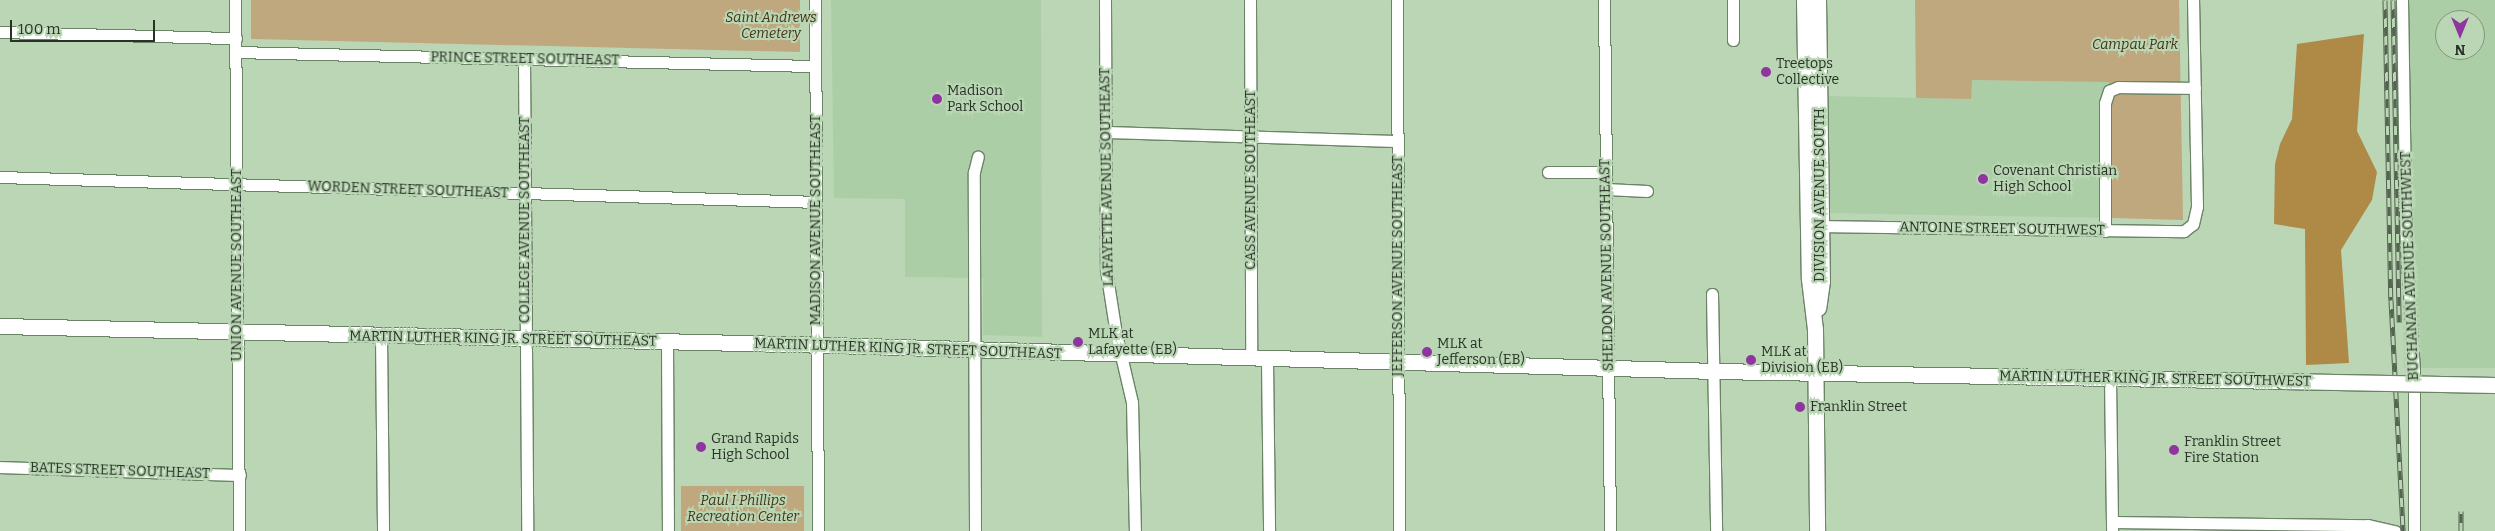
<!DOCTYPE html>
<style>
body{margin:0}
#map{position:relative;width:2495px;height:531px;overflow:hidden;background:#bad6b5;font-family:Bitter,serif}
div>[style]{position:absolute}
.built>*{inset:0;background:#accea7}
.green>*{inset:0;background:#bfa77e;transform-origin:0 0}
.forest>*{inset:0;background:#ae8a46}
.roads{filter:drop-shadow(1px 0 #6a8466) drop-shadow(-1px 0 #6a8466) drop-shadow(0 1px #6a8466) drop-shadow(0 -1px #6a8466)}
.minor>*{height:11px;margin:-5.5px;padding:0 5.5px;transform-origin:5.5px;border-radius:5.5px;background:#fff}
.major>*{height:15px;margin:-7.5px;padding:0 7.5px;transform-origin:7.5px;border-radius:7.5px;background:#fff}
.rail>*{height:5px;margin-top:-2.5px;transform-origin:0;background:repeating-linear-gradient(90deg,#bad6b5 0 9px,#546451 0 18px);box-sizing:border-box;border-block:1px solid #546451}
.bridges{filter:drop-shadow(1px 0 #6a8466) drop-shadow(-1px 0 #6a8466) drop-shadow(0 1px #6a8466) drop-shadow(0 -1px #6a8466)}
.major-bridge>*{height:15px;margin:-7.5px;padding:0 7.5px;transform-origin:7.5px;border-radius:7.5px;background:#fff}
.dots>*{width:14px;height:14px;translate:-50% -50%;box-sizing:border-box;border:2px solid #bad6b5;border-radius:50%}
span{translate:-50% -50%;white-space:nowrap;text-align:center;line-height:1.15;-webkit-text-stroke:4px #bad6b5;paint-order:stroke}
.park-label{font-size:14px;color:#443416;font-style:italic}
.street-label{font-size:14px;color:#283326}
.poi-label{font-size:14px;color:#283326}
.left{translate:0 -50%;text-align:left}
.north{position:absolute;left:2435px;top:10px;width:50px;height:50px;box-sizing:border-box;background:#bad6b5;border:1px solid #80957c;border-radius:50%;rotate:180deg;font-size:14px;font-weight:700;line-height:20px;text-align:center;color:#283326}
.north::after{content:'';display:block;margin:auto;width:18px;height:22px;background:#8f359f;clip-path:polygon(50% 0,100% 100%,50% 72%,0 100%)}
.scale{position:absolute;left:10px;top:20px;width:145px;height:22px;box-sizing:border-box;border:2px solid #283326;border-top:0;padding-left:6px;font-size:15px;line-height:18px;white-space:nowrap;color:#283326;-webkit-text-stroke:4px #bad6b5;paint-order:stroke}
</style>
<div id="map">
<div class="built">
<div style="clip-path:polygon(831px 0,1041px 0,1042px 337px,983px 335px,983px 278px,905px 277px,905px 199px,834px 198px)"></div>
<div style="clip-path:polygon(evenodd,2397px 0,2495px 0,2495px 368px,2404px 368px,2397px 0,2445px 20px,2475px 20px,2475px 50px,2445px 50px,2445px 20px)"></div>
<div style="clip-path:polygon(1971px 80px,2109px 82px,2112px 218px,1826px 213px,1824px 96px,1971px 99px)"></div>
</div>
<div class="green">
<div style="clip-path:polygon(251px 0,800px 0,800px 52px,251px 39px)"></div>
<div style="clip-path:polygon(1915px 0,2179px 0,2183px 220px,2112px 218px,2109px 82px,1972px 80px,1971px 99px,1916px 98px)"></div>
<div style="left:681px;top:486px;width:123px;height:45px"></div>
</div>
<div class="forest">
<div style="clip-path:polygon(2364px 34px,2357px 131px,2377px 172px,2372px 200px,2341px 250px,2349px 363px,2306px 365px,2305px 229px,2274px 224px,2275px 164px,2280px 144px,2292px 119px,2297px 44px)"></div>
</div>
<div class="roads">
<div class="minor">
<div style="left:235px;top:0;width:531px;rotate:89.57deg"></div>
<div style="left:815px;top:0;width:531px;rotate:89.68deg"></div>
<div style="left:1105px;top:0;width:270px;rotate:89.8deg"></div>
<div style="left:1106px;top:270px;width:65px;rotate:81.1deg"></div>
<div style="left:1116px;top:334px;width:70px;rotate:76.8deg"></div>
<div style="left:1132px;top:402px;width:129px;rotate:88.7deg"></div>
<div style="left:1250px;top:0;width:359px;rotate:89.8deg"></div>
<div style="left:1397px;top:0;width:531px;rotate:89.78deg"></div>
<div style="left:1604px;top:0;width:531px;rotate:89.35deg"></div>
<div style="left:1733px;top:0;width:40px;rotate:90deg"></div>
<div style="left:2402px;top:0;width:244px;rotate:89.1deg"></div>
<div style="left:2406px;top:244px;width:127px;rotate:86.4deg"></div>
<div style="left:2414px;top:371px;width:160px;rotate:90deg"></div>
<div style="left:0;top:32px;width:236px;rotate:1.5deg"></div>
<div style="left:235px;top:52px;width:579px;rotate:1.39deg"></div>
<div style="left:524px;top:59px;width:472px;rotate:89.6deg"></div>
<div style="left:1105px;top:132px;width:292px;rotate:1.8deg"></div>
<div style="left:1548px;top:172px;width:58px"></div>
<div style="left:0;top:177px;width:816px;rotate:1.75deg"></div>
<div style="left:1606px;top:189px;width:41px;rotate:2.8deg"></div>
<div style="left:1815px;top:226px;width:369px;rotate:0.8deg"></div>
<div style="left:2184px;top:231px;width:11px;rotate:-38deg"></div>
<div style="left:2193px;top:224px;width:18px;rotate:-77deg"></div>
<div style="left:2197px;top:206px;width:206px;rotate:-91.1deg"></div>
<div style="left:2105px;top:231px;width:128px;rotate:-90deg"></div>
<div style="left:2105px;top:103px;width:13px;rotate:-72deg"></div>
<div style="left:2109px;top:91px;width:10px;rotate:-24deg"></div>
<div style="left:2118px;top:87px;width:77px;rotate:0.7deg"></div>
<div style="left:1712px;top:294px;width:237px;rotate:89deg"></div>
<div style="left:381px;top:336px;width:195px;rotate:89.4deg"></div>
<div style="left:667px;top:343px;width:188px;rotate:89.7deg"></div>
<div style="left:1267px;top:360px;width:171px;rotate:89.3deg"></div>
<div style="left:2110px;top:379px;width:152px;rotate:89.2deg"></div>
<div style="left:0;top:467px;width:240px;rotate:1.9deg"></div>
<div style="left:2112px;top:522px;width:256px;rotate:0.7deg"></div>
<div style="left:2368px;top:525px;width:28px;rotate:13deg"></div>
<div style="left:975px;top:531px;width:359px;rotate:-90.2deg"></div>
<div style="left:974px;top:172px;width:16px;rotate:-76deg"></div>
</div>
<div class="major">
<div style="left:1804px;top:0;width:279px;rotate:89deg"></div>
<div style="left:1809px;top:279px;width:50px;rotate:83.2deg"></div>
<div style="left:1815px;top:329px;width:202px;rotate:89.4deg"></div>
<div style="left:1818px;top:0;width:281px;rotate:89.2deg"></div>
<div style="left:1822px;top:281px;width:27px;rotate:98deg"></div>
<div style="left:0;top:326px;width:829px;rotate:1.31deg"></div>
<div style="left:829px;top:345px;width:885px;rotate:1.68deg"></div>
<div style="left:1714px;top:371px;width:569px;rotate:1.01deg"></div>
</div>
</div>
<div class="rail">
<div style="left:2385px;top:0;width:300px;rotate:88.9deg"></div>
<div style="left:2391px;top:300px;width:231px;rotate:87deg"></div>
<div style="left:2393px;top:0;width:322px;rotate:88.9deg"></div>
<div style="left:2461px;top:531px;width:20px;rotate:-90deg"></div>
</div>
<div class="bridges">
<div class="major-bridge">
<div style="left:2283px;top:381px;width:212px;rotate:1.1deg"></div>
</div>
</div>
<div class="dots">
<div style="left:1766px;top:72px;background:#8f359f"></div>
<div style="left:937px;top:99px;background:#8f359f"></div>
<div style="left:1983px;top:179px;background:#8f359f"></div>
<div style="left:1078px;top:342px;background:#8f359f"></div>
<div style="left:1427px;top:352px;background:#8f359f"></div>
<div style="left:1751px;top:360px;background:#8f359f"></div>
<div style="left:1800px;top:407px;background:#8f359f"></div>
<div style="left:701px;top:447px;background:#8f359f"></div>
<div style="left:2174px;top:450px;background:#8f359f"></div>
</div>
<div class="park-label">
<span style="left:771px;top:26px">Saint Andrews<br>Cemetery</span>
<span style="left:2135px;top:45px">Campau Park</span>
<span style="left:743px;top:509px">Paul I Phillips<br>Recreation Center</span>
</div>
<div class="street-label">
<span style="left:525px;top:59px;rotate:1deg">PRINCE STREET SOUTHEAST</span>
<span style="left:1107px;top:177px;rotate:-91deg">LAFAYETTE AVENUE SOUTHEAST</span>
<span style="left:1251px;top:180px;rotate:-90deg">CASS AVENUE SOUTHEAST</span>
<span style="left:408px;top:190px;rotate:2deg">WORDEN STREET SOUTHEAST</span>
<span style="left:1820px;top:195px;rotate:-90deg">DIVISION AVENUE SOUTH</span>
<span style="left:525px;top:220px;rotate:-90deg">COLLEGE AVENUE SOUTHEAST</span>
<span style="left:816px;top:220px;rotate:-90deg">MADISON AVENUE SOUTHEAST</span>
<span style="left:2002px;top:229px;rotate:1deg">ANTOINE STREET SOUTHWEST</span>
<span style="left:237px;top:265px;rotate:-90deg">UNION AVENUE SOUTHEAST</span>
<span style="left:1607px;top:265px;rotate:-91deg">SHELDON AVENUE SOUTHEAST</span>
<span style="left:1398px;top:266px;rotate:-90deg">JEFFERSON AVENUE SOUTHEAST</span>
<span style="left:2410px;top:266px;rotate:-92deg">BUCHANAN AVENUE SOUTHWEST</span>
<span style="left:503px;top:339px;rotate:1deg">MARTIN LUTHER KING JR. STREET SOUTHEAST</span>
<span style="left:908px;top:349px;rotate:2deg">MARTIN LUTHER KING JR. STREET SOUTHEAST</span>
<span style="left:2155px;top:379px;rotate:1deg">MARTIN LUTHER KING JR. STREET SOUTHWEST</span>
<span style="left:120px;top:471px;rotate:2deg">BATES STREET SOUTHEAST</span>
</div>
<div class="poi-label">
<span class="left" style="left:1776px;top:72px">Treetops<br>Collective</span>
<span class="left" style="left:947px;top:99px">Madison<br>Park School</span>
<span class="left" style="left:1993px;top:179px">Covenant Christian<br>High School</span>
<span class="left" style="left:1088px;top:342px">MLK at<br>Lafayette (EB)</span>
<span class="left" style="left:1437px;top:352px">MLK at<br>Jefferson (EB)</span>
<span class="left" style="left:1761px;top:360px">MLK at<br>Division (EB)</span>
<span class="left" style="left:1810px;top:407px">Franklin Street</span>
<span class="left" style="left:711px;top:447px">Grand Rapids<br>High School</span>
<span class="left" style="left:2184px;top:450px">Franklin Street<br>Fire Station</span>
</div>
<div class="north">N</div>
<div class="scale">100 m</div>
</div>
